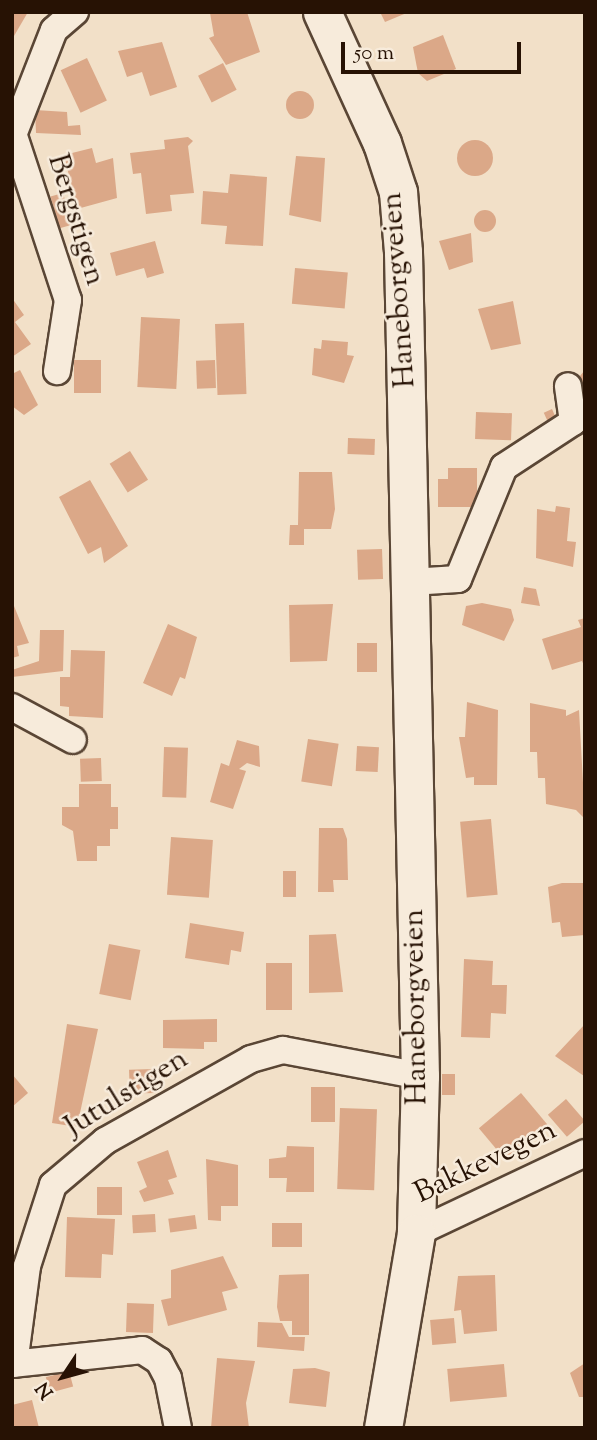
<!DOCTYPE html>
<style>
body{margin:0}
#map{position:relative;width:597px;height:1440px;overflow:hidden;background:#f2e0c8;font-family:"Sorts Mill Goudy",serif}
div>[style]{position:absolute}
.building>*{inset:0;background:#dba888;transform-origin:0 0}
.round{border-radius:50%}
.roads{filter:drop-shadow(2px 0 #5a4635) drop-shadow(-2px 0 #5a4635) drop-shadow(0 2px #5a4635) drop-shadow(0 -2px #5a4635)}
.street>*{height:26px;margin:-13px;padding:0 13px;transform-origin:13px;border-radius:13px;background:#f7ebdb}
.secondary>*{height:37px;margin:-18.5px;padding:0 18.5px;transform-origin:18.5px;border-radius:18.5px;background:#f7ebdb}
span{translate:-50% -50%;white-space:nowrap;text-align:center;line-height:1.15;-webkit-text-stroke:5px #f7ebdb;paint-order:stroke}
.street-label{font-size:30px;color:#271204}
.frame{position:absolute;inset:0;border:14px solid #271204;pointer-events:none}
.north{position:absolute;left:28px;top:1342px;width:70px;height:70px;-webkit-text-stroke:5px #f7ebdb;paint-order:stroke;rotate:234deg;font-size:19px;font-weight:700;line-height:28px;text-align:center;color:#271204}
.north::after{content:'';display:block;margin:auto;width:24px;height:32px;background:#271204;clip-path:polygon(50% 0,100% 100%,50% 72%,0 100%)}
.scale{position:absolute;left:341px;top:42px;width:180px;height:32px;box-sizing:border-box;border:4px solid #271204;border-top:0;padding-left:9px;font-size:21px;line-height:24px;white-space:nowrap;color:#271204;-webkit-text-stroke:5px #f7ebdb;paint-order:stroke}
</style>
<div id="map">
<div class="building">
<div style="clip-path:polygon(12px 12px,28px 12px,14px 36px,12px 35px)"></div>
<div style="clip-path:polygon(247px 12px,260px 52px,226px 65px,209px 38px,214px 36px,210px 13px)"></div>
<div style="clip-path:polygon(380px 12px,409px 12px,385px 22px)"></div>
<div style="clip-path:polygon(443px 35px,456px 69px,427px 81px,418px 73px,413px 47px)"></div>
<div style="clip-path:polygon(162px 42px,177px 87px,150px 96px,142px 72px,127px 77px,118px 51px)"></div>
<div style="left:87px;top:58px;width:47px;height:29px;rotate:65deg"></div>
<div style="left:223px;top:63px;width:30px;height:28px;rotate:63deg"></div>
<div class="round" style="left:286px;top:91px;width:28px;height:28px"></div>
<div style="clip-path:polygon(35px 110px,67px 112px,68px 126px,80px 125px,81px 135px,36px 133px)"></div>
<div style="clip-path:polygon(188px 137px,193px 141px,188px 146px,194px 193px,170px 195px,172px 211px,146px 214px,141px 173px,133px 174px,130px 153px,165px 149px,164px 140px)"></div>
<div class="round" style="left:457px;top:140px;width:36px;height:36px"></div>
<div style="clip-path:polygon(92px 148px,96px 163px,113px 158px,117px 198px,77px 209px,64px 155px)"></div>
<div style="clip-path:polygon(296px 156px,325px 158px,321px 222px,289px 215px)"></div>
<div style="clip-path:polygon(230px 174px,267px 177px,263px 246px,225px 244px,227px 226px,201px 224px,203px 191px,228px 193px)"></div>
<div style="left:63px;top:193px;width:33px;height:13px;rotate:74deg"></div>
<div class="round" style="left:474px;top:210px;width:22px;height:22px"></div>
<div style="clip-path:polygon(471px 233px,473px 262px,449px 270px,439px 241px)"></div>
<div style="clip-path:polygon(155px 241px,164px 273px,147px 278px,144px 268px,116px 276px,110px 253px)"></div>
<div style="left:295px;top:268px;width:53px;height:36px;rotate:5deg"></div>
<div style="clip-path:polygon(12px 298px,24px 315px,15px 322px,31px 344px,12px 357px)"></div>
<div style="clip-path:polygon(513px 301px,521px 344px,491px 350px,478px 309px)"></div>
<div style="left:141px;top:317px;width:39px;height:70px;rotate:3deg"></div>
<div style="left:244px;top:323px;width:71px;height:29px;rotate:88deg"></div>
<div style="clip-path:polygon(322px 340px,348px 342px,347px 355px,354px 356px,344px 383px,312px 375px,314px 348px,321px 349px)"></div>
<div style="left:74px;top:360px;width:27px;height:33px"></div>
<div style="left:215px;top:360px;width:28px;height:19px;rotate:88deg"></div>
<div style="clip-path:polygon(20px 370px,38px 405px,24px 415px,12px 406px,12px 374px)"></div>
<div style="clip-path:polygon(585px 370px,585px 404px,580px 405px,574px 383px)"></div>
<div style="left:552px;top:409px;width:10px;height:9px;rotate:66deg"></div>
<div style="left:476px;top:412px;width:36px;height:27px;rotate:2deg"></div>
<div style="left:348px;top:438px;width:27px;height:16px;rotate:2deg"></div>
<div style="left:130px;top:451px;width:34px;height:24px;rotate:58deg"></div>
<div style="clip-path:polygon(448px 468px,477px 468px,477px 507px,438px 507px,438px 479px,448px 479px)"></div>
<div style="clip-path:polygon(299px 472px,332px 472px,335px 509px,331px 529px,304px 529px,304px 545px,289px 545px,290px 525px,298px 525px)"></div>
<div style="clip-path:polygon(90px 480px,128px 546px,104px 563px,101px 547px,88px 554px,59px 497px)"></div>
<div style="clip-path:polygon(556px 506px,570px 508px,567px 541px,576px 542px,573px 567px,536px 558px,537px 509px,555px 512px)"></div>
<div style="left:382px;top:549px;width:30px;height:25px;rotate:88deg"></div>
<div style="clip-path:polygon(524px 587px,536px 589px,540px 606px,521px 603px)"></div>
<div style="clip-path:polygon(12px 601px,29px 643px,17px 646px,19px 656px,12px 658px)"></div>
<div style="clip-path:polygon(482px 603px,511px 609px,514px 620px,504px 641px,462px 625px,466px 606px)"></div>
<div style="clip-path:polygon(333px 604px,327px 661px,290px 662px,289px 605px)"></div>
<div style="clip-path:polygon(585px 618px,585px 668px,582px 661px,552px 670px,542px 639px,581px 627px,578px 620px)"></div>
<div style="clip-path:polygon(168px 624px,197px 637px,185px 679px,180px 677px,172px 696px,143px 683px)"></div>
<div style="clip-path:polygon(40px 630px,64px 630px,63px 671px,12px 677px,12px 670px,39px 661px)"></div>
<div style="left:357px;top:643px;width:20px;height:29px"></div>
<div style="clip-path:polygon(71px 650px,105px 651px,103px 718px,69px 716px,69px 707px,60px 706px,60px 677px,70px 677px)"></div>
<div style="clip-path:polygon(467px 702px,498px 710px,497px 785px,474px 785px,474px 777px,466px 778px,459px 737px,465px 737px)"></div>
<div style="clip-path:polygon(530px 703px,566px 710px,566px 716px,579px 710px,585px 819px,576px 810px,546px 804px,545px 778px,538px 778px,537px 752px,530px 752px)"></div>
<div style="left:308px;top:739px;width:31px;height:43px;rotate:9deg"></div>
<div style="clip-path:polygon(237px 740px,259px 746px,260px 767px,247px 763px,239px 769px,246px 771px,233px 809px,210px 802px,221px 763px,229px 766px)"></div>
<div style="left:357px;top:746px;width:22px;height:25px;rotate:3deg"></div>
<div style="left:164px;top:747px;width:24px;height:50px;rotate:2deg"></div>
<div style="left:101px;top:758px;width:23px;height:21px;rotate:88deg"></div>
<div style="clip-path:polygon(79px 784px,111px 784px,111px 807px,118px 807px,118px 829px,110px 829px,110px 846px,97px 846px,97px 861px,77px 861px,73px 831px,62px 825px,62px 807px,79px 807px)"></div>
<div style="left:491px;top:819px;width:76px;height:31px;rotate:85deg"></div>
<div style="clip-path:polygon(319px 828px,343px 828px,347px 839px,348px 880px,333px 880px,334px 892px,318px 892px)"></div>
<div style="left:171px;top:837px;width:42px;height:58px;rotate:4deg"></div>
<div style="left:283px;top:871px;width:13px;height:26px"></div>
<div style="clip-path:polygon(562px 883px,585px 883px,585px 935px,562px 937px,560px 922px,552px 923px,548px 887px)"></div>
<div style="clip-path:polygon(190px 923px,244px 932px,241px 952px,231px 950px,229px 965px,185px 958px)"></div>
<div style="clip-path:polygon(336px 934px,343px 992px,309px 993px,309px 935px)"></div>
<div style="left:109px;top:944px;width:32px;height:51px;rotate:11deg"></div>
<div style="clip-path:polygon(464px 959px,493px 961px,492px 985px,507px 985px,506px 1014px,491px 1013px,490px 1038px,461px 1037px)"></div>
<div style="left:292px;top:963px;width:47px;height:26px;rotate:90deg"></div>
<div style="clip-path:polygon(217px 1019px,217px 1042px,204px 1042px,204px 1049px,163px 1048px,163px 1020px)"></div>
<div style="clip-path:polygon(67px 1024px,98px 1029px,77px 1127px,52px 1123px)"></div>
<div style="clip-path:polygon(585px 1024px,585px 1075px,584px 1076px,555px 1056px)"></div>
<div style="left:153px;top:1069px;width:24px;height:24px;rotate:88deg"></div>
<div style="clip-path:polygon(12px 1074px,28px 1093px,12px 1107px)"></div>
<div style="left:442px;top:1074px;width:13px;height:21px"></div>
<div style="left:311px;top:1087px;width:24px;height:35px"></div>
<div style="left:521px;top:1093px;width:42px;height:55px;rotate:50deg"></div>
<div style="left:566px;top:1099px;width:29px;height:24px;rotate:49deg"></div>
<div style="left:340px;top:1108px;width:37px;height:81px;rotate:2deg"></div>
<div style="clip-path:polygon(287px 1146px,314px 1147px,314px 1192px,286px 1192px,287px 1178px,269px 1178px,269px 1159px,286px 1157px)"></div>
<div style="clip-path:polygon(168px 1150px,177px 1177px,168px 1180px,174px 1194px,144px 1202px,139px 1191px,147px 1187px,137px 1162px)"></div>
<div style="clip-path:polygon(206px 1159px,238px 1165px,238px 1206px,221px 1206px,221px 1221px,208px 1220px)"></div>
<div style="left:97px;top:1187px;width:25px;height:28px"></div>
<div style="left:155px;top:1214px;width:18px;height:23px;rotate:87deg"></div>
<div style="left:195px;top:1215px;width:14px;height:27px;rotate:82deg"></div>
<div style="clip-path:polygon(67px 1217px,115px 1219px,113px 1255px,102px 1254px,101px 1278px,65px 1277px)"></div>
<div style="left:272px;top:1223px;width:30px;height:24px"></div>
<div style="clip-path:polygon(223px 1256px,238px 1288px,222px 1292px,227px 1310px,168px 1326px,161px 1300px,171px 1298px,171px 1270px)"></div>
<div style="clip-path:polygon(309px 1274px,309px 1335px,292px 1335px,292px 1321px,280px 1321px,277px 1307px,279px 1275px)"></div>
<div style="clip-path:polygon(495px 1275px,497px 1331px,464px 1334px,461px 1310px,454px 1311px,458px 1276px)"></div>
<div style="left:127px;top:1303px;width:27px;height:29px;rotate:2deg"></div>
<div style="left:454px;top:1318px;width:25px;height:24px;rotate:85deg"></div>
<div style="clip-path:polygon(258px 1322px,282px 1323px,289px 1337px,305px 1337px,304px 1351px,257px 1347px)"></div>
<div style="clip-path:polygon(217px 1358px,255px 1361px,246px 1403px,249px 1428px,211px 1428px)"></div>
<div style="clip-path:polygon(585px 1363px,585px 1397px,579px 1397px,570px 1373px)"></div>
<div style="left:504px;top:1364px;width:33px;height:57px;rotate:85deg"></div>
<div style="clip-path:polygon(315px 1368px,330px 1372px,326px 1407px,289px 1403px,293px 1369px)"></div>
<div style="left:69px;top:1371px;width:16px;height:24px;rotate:75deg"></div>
<div style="clip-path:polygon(32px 1400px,39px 1428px,12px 1428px,12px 1405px)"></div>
</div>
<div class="roads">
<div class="street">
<div style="left:12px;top:130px;width:179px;rotate:71.8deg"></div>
<div style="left:68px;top:300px;width:72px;rotate:98.8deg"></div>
<div style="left:15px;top:130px;width:107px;rotate:-68.7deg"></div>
<div style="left:54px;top:30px;width:28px;rotate:-41deg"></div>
<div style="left:411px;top:582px;width:47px;rotate:-3.7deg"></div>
<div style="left:458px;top:579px;width:121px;rotate:-67.7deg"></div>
<div style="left:504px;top:467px;width:82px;rotate:-33.1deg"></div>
<div style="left:573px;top:422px;width:36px;rotate:-98deg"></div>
<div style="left:12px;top:707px;width:69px;rotate:28.4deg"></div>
<div style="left:416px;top:1233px;width:187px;rotate:-25.3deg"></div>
<div style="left:12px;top:1364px;width:131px;rotate:-6.1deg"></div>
<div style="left:142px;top:1350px;width:20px;rotate:33deg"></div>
<div style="left:159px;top:1361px;width:19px;rotate:62deg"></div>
<div style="left:168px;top:1378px;width:51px;rotate:78.7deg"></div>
<div style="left:14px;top:1364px;width:99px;rotate:-82.4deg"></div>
<div style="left:27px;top:1266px;width:85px;rotate:-72.2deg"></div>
<div style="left:53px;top:1185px;width:68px;rotate:-40.2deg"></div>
<div style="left:105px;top:1141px;width:167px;rotate:-29.3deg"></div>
<div style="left:251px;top:1059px;width:33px;rotate:-16deg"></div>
<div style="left:283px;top:1050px;width:139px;rotate:10.7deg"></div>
</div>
<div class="secondary">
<div style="left:322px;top:12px;width:144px;rotate:65.4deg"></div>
<div style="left:382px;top:143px;width:52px;rotate:71.9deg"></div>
<div style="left:398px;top:192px;width:60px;rotate:85.2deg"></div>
<div style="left:403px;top:252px;width:824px;rotate:88.82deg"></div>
<div style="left:420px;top:1076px;width:157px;rotate:91.5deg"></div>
<div style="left:416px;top:1233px;width:198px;rotate:99.6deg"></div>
</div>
</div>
<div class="street-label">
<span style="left:75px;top:220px;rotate:73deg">Bergstigen</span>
<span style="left:400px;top:290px;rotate:-94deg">Haneborgveien</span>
<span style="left:417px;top:1007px;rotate:-91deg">Haneborgveien</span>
<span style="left:127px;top:1094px;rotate:-32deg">Jutulstigen</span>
<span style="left:486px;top:1163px;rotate:-26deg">Bakkevegen</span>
</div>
<div class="frame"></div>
<div class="north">N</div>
<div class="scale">50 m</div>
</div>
